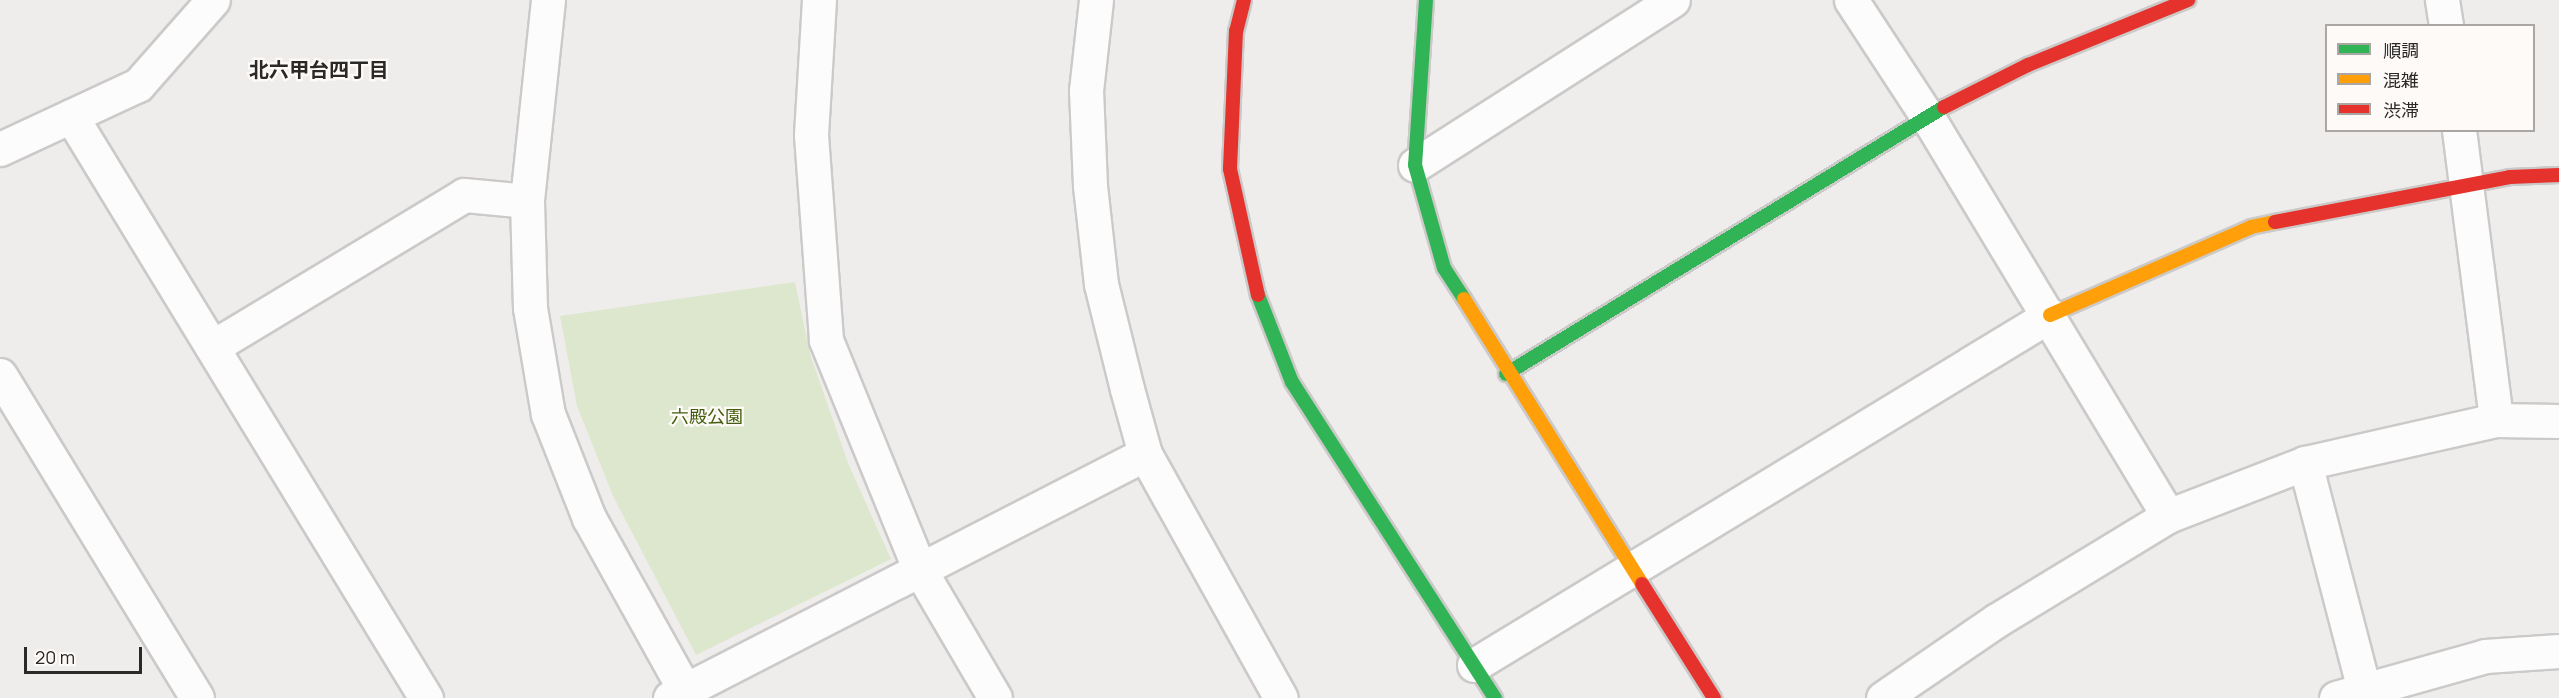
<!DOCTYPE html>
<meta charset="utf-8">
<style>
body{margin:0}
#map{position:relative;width:2559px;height:698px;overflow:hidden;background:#efedeb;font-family:Manrope,"Noto Sans JP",sans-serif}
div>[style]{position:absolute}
.green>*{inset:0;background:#dde7cd}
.roads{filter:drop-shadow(2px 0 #cccac9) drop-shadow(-2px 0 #cccac9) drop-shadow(0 2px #cccac9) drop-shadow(0 -2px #cccac9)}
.street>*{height:33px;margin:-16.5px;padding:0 16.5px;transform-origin:16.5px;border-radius:16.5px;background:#fdfcfc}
.fast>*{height:14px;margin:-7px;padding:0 7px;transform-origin:7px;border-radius:7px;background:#30b455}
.slow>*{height:14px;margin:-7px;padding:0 7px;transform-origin:7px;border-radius:7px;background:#ff9f0a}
.jam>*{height:14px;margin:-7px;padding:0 7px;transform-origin:7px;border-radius:7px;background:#e5322d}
span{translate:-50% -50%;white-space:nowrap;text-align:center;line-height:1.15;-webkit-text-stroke:4.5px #fdfaf7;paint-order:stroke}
.park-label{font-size:18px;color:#435c0d}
.neighbourhood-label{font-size:20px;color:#2a2928;font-weight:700}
.legend{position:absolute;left:2325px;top:24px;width:210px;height:108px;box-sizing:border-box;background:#fdfaf7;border:2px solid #a9a6a4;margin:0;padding:8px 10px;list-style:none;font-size:18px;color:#2a2928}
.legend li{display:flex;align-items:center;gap:12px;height:30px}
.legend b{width:30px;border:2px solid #a9a6a4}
.scale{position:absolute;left:24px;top:647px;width:118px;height:27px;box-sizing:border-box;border:3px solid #2a2928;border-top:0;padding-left:8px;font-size:18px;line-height:21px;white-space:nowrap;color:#2a2928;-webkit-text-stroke:4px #fdfaf7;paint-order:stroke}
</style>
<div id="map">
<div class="green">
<div style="clip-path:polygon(795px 282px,810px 354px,848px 463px,891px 559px,696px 655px,613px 496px,577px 406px,560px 316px)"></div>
</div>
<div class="roads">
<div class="street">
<div style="left:548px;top:0;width:202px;rotate:96deg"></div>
<div style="left:527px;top:201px;width:107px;rotate:88.4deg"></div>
<div style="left:530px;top:308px;width:108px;rotate:80.4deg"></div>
<div style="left:548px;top:414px;width:112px;rotate:68.5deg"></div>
<div style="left:589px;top:518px;width:206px;rotate:60.9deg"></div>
<div style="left:819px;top:0;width:135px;rotate:93.4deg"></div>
<div style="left:811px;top:135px;width:206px;rotate:85.8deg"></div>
<div style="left:826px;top:340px;width:248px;rotate:67.8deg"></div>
<div style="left:920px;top:570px;width:148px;rotate:59.6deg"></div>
<div style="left:1096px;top:0;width:91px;rotate:96.3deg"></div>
<div style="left:1086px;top:90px;width:96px;rotate:87.6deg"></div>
<div style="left:1090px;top:186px;width:99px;rotate:83.6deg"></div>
<div style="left:1101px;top:284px;width:108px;rotate:76.1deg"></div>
<div style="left:1127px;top:389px;width:67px;rotate:74.5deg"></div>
<div style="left:1145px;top:454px;width:279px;rotate:60.9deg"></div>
<div style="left:1851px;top:0;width:139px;rotate:56.8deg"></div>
<div style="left:1927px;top:116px;width:467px;rotate:58.9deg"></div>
<div style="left:2442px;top:0;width:26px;rotate:81deg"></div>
<div style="left:71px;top:116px;width:682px;rotate:58.62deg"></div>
<div style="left:2459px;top:130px;width:292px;rotate:82.7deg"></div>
<div style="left:0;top:149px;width:152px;rotate:-24.9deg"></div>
<div style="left:138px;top:85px;width:113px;rotate:-48.6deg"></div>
<div style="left:1415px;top:165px;width:306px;rotate:-32.6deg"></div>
<div style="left:214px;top:346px;width:292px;rotate:-31.1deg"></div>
<div style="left:464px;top:195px;width:63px;rotate:5.4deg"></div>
<div style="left:0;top:375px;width:378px;rotate:58.6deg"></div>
<div style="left:2305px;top:463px;width:243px;rotate:75.4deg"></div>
<div style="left:1474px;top:665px;width:674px;rotate:-31.28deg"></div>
<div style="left:670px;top:698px;width:534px;rotate:-27.19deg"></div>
<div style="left:1883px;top:698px;width:138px;rotate:-34.4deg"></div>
<div style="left:1997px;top:620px;width:200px;rotate:-31.3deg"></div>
<div style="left:2168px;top:516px;width:147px;rotate:-21.1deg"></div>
<div style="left:2305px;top:463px;width:196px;rotate:-12.7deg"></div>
<div style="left:2496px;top:420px;width:63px;rotate:0.9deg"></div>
<div style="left:2336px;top:698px;width:155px;rotate:-15.7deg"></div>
<div style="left:2485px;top:656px;width:74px;rotate:-3.9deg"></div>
</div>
<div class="fast">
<div style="left:1426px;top:0;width:165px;rotate:93.8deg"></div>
<div style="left:1415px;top:165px;width:107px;rotate:74.3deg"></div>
<div style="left:1444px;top:268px;width:37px;rotate:57deg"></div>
<div style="left:1258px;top:295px;width:93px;rotate:68.7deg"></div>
<div style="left:1292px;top:382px;width:376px;rotate:57.3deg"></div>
<div style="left:1506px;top:374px;width:513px;rotate:-31.37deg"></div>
</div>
<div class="slow">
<div style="left:1464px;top:299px;width:336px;rotate:58deg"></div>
<div style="left:2050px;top:315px;width:219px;rotate:-23.6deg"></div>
<div style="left:2251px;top:227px;width:25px;rotate:-12deg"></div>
</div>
<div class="jam">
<div style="left:1244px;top:0;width:32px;rotate:104deg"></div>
<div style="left:1236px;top:31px;width:138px;rotate:92.5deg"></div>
<div style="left:1230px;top:169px;width:129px;rotate:77.5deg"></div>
<div style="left:1944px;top:107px;width:94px;rotate:-26.6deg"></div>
<div style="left:2028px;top:65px;width:173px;rotate:-22.1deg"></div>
<div style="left:2275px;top:222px;width:239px;rotate:-10.8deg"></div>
<div style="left:2510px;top:177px;width:49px;rotate:-2.3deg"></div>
<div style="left:1642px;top:584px;width:135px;rotate:57.7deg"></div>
</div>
</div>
<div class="park-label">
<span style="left:707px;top:416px">六殿公園</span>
</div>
<div class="neighbourhood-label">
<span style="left:319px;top:69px">北六甲台四丁目</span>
</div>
<ul class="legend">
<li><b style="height:8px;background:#30b455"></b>順調</li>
<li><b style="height:8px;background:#ff9f0a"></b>混雑</li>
<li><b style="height:8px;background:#e5322d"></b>渋滞</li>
</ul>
<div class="scale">20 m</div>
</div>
